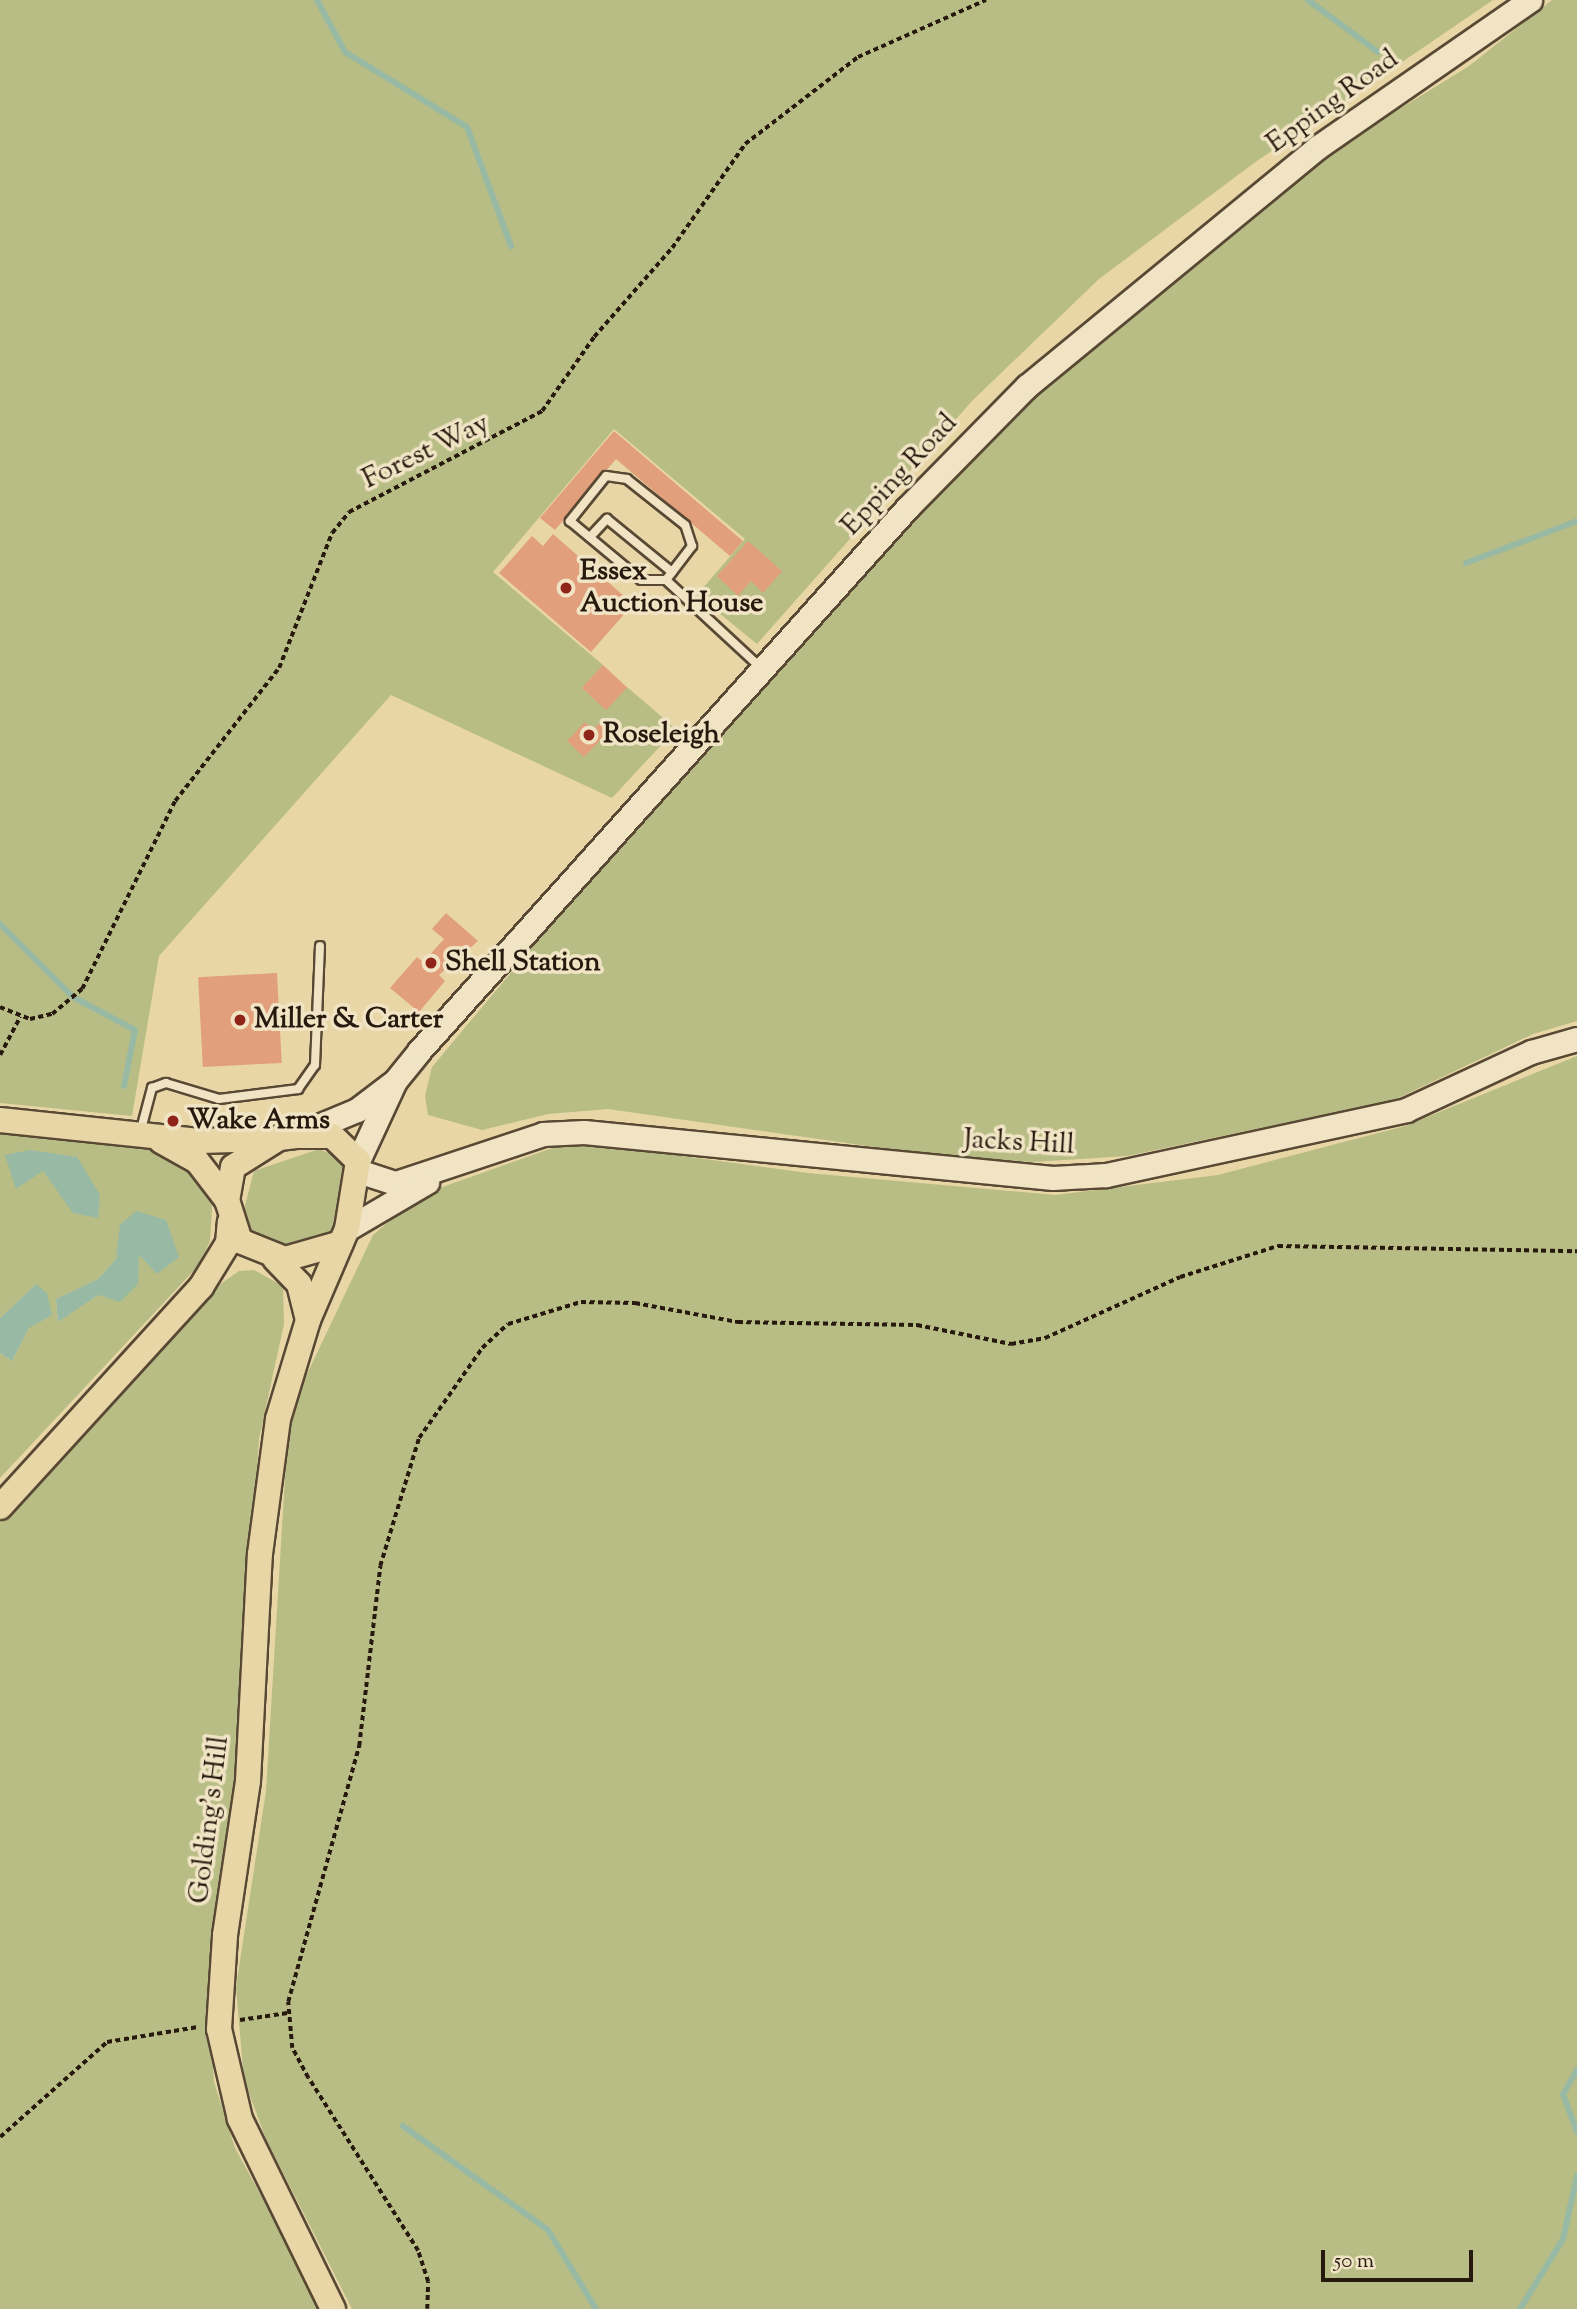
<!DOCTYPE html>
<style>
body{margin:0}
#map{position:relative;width:1577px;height:2309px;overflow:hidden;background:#e8d6a6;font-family:"Sorts Mill Goudy",serif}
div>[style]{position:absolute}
.green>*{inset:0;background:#b8bd85}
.water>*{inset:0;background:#98b9a4}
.stream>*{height:6px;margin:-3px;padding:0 3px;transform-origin:3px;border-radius:3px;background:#98b9a4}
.building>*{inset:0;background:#e29f7c;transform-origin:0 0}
.path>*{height:3.5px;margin-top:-1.75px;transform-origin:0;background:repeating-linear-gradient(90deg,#28190e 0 5px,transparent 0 8.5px)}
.roads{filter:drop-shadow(2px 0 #584834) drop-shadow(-2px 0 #584834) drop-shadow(0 2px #584834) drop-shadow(0 -2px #584834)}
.service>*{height:8px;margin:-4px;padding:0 4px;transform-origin:4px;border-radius:4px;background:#f0e4c5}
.secondary>*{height:23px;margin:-11.5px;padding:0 11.5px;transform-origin:11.5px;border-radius:11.5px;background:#f0e4c5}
.primary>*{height:24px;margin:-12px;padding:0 12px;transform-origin:12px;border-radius:12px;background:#e8d6a6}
.dots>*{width:19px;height:19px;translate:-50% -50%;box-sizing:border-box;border:4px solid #f0e4c5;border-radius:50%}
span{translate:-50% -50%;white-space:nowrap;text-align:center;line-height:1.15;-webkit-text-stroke:7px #f0e4c5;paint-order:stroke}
.street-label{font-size:28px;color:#28190e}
.poi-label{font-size:28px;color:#28190e;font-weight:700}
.left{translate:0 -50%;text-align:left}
.scale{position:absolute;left:1321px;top:2250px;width:152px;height:32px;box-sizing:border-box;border:4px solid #28190e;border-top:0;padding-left:9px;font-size:21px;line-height:24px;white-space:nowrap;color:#28190e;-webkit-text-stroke:5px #f0e4c5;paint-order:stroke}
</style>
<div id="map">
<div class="green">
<div style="clip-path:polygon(0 0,1493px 0,1254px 163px,1099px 279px,972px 401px,757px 644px,697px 595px,745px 539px,614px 429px,493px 572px,603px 665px,582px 688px,606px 709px,627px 687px,676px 729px,612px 798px,391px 695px,159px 956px,132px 1116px,0 1103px)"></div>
<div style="clip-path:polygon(1552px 0,1577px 0,1577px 1021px,1533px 1034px,1394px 1100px,1127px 1156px,1033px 1162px,924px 1154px,608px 1109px,548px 1114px,482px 1130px,428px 1115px,425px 1096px,432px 1067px,661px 793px,1001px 423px,1296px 173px,1469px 66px)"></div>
<div style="clip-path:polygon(1577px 1056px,1577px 2309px,352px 2309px,266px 2139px,244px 2080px,236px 1987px,266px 1791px,289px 1412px,373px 1235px,420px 1195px,555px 1147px,607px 1146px,808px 1173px,1055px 1195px,1218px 1175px,1405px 1126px)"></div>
<div style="clip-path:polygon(evenodd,0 1123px,163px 1149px,211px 1189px,212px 1210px,210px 1241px,199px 1265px,0 1478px,0 1353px,12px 1361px,29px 1328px,36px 1284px,0 1318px,0 1123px,120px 1236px,179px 1257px,138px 1254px,98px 1295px,58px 1321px,56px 1299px,98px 1279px,116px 1259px,120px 1236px)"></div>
<div style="clip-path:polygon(319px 1149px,343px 1159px,349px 1171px,341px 1227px,314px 1251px,249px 1241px,243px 1213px,254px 1171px)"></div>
<div style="clip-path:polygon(254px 1270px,283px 1286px,284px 1324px,259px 1439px,239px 1777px,210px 2021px,214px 2082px,235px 2148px,323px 2309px,0 2309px,0 1523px,222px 1283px,239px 1271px)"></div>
</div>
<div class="water">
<div style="clip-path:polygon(30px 1150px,77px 1157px,100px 1195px,98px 1218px,73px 1213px,43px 1171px,16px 1189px,5px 1155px)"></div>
<div style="clip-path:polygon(136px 1211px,166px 1220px,179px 1257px,157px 1274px,139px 1255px,138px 1284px,120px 1302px,98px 1295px,58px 1322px,56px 1299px,98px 1279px,116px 1259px,120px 1225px)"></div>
<div style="clip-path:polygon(36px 1284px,47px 1293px,52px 1315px,29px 1328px,12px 1361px,0 1353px,0 1318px)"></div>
</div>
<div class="stream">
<div style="left:317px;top:0;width:59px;rotate:61.7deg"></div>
<div style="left:345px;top:52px;width:143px;rotate:31.6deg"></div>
<div style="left:467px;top:127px;width:127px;rotate:69.7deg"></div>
<div style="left:1308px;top:0;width:87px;rotate:36.6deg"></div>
<div style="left:1466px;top:563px;width:119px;rotate:-20.7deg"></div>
<div style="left:0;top:924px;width:103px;rotate:45deg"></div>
<div style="left:73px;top:997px;width:70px;rotate:28deg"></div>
<div style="left:135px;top:1030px;width:57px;rotate:101.1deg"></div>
<div style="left:1577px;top:2070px;width:28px;rotate:120deg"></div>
<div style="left:1563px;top:2094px;width:40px;rotate:69.8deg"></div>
<div style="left:403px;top:2126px;width:178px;rotate:35.6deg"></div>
<div style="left:548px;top:2230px;width:92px;rotate:58.7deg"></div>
<div style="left:1520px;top:2309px;width:82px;rotate:-58.4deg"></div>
<div style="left:1563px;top:2239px;width:65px;rotate:-77.5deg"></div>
</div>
<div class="building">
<div style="clip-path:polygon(614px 431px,743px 541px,730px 556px,616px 459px,555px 530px,540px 518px)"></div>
<div style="clip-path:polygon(553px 534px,633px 604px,591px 652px,499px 573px,532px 536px,543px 546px)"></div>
<div style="clip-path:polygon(748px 541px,782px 571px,763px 593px,751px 581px,738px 596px,717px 576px)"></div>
<div style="left:603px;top:665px;width:33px;height:31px;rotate:43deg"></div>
<div style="clip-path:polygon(605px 717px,614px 726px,584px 757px,567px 741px,585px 722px,593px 730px)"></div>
<div style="clip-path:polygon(446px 913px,478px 941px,439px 975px,445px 981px,419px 1012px,390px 988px,417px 957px,423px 962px,444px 939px,432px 929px)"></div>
<div style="left:277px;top:973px;width:90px;height:79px;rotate:87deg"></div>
</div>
<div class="path">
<div style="left:0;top:1007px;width:32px;rotate:22deg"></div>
<div style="left:30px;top:1019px;width:23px;rotate:-13deg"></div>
<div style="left:52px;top:1014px;width:39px;rotate:-40deg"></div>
<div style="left:82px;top:989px;width:210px;rotate:-63.7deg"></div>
<div style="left:175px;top:801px;width:169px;rotate:-52deg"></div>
<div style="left:279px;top:668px;width:145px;rotate:-68.6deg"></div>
<div style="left:332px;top:533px;width:27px;rotate:-51deg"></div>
<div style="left:349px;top:512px;width:218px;rotate:-27.6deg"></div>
<div style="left:542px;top:411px;width:90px;rotate:-54.9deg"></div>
<div style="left:594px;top:337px;width:118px;rotate:-48.8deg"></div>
<div style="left:672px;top:248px;width:127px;rotate:-54.9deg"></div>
<div style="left:745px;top:144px;width:143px;rotate:-37.6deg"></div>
<div style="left:858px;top:57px;width:140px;rotate:-24deg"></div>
<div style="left:0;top:1055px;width:43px;rotate:-62.2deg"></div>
<div style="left:240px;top:2020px;width:48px;rotate:-8.5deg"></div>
<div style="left:0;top:2137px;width:143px;rotate:-41.6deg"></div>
<div style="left:107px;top:2042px;width:92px;rotate:-9.4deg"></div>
<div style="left:427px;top:2309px;width:27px;rotate:-88deg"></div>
<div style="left:428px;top:2282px;width:33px;rotate:-108deg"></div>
<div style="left:418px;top:2251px;width:205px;rotate:-122.4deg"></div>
<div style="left:308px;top:2078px;width:34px;rotate:-118deg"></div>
<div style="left:292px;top:2048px;width:46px;rotate:-95deg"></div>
<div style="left:288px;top:2002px;width:266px;rotate:-74.5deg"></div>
<div style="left:359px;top:1746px;width:181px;rotate:-83.3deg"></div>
<div style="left:380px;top:1566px;width:134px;rotate:-73.1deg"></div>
<div style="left:419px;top:1438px;width:110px;rotate:-55deg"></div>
<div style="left:482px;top:1348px;width:35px;rotate:-43deg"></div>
<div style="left:508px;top:1324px;width:76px;rotate:-16.8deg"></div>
<div style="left:581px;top:1302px;width:54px;rotate:1.1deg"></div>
<div style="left:635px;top:1303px;width:105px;rotate:10.5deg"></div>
<div style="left:738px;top:1322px;width:179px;rotate:1deg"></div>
<div style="left:917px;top:1325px;width:96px;rotate:11.4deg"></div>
<div style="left:1011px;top:1344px;width:35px;rotate:-10deg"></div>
<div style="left:1045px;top:1338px;width:148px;rotate:-24.3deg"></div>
<div style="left:1180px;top:1277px;width:103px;rotate:-17.6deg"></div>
<div style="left:1278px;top:1246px;width:299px;rotate:1deg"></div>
</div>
<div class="roads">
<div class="service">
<div style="left:590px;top:537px;width:25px;rotate:-47deg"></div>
<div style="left:607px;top:519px;width:84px;rotate:39.2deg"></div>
<div style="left:666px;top:580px;width:43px;rotate:-52.6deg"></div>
<div style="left:692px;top:546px;width:22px;rotate:-108deg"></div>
<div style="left:685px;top:525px;width:74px;rotate:-141.6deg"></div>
<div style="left:627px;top:479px;width:21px;rotate:-172deg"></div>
<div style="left:606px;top:476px;width:58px;rotate:128.7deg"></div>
<div style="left:570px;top:521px;width:92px;rotate:39.7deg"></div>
<div style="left:641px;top:580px;width:25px"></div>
<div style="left:666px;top:580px;width:128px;rotate:42.8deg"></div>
<div style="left:140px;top:1133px;width:47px;rotate:-75.1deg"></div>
<div style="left:152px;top:1088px;width:15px;rotate:-20deg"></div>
<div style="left:166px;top:1083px;width:55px;rotate:16.8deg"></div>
<div style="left:219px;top:1099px;width:80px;rotate:-7.2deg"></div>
<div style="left:298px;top:1089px;width:29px;rotate:-55deg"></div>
<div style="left:315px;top:1065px;width:119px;rotate:-87.6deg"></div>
</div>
<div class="secondary">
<div style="left:299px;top:1134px;width:63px;rotate:-22.5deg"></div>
<div style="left:357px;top:1110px;width:43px;rotate:-37.4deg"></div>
<div style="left:358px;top:1161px;width:88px;rotate:-65.2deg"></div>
<div style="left:395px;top:1081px;width:38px;rotate:-51deg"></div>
<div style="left:419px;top:1051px;width:730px;rotate:-48.05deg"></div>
<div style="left:907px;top:508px;width:171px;rotate:-45.5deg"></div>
<div style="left:1027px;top:386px;width:377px;rotate:-39.4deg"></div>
<div style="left:1318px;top:147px;width:258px;rotate:-34.7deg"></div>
<div style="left:358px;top:1171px;width:40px;rotate:18deg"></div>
<div style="left:396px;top:1183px;width:155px;rotate:-18.4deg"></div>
<div style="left:543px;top:1134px;width:41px;rotate:-2.8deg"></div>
<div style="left:584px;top:1132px;width:471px;rotate:5.6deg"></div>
<div style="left:1053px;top:1178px;width:53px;rotate:-3.2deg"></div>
<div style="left:1106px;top:1175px;width:307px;rotate:-12.2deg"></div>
<div style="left:1406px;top:1110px;width:138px;rotate:-24.9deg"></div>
<div style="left:1531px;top:1052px;width:48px;rotate:-15.8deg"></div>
<div style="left:347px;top:1229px;width:93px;rotate:-30.4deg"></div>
</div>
<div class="primary">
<div style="left:0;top:1120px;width:202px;rotate:6deg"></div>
<div style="left:201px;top:1141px;width:66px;rotate:-1.7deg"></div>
<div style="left:161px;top:1141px;width:41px;rotate:29.1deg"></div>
<div style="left:197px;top:1161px;width:49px;rotate:52.4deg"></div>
<div style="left:275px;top:1259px;width:35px;rotate:46deg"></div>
<div style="left:299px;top:1284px;width:37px;rotate:76deg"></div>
<div style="left:0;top:1507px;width:298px;rotate:-47.6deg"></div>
<div style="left:201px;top:1287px;width:52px;rotate:-58.5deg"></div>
<div style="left:228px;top:1243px;width:21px;rotate:-85deg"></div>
<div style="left:333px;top:2309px;width:212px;rotate:-116.1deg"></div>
<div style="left:240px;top:2119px;width:92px;rotate:-103.1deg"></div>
<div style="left:219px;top:2029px;width:94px;rotate:-86.3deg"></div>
<div style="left:225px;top:1935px;width:156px;rotate:-81.5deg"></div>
<div style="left:248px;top:1781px;width:227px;rotate:-87deg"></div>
<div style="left:260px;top:1554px;width:136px;rotate:-82.4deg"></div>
<div style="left:278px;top:1419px;width:103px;rotate:-73.1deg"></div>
<div style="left:308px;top:1320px;width:99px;rotate:-66.8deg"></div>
<div style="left:347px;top:1229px;width:69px;rotate:-80.8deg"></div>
<div style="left:358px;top:1161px;width:36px;rotate:-136deg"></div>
<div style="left:332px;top:1136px;width:36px;rotate:180deg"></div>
<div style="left:296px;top:1136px;width:17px;rotate:173deg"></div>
<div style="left:279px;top:1138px;width:54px;rotate:147.8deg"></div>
<div style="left:233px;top:1167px;width:34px;rotate:100deg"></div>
<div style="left:227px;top:1200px;width:43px;rotate:72.4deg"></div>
<div style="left:240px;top:1241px;width:48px;rotate:21.8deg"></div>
<div style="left:285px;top:1259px;width:58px;rotate:-15.9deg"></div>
</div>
</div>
<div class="dots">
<div style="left:566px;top:588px;background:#8f2418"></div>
<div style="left:589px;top:735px;background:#8f2418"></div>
<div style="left:431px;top:963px;background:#8f2418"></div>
<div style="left:240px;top:1020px;background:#8f2418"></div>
<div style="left:173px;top:1121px;background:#8f2418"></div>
</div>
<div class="street-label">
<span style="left:1333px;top:102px;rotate:-36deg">Epping Road</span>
<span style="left:426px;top:452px;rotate:-26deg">Forest Way</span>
<span style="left:900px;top:475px;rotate:-47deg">Epping Road</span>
<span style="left:1019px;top:1143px;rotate:3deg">Jacks Hill</span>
<span style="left:210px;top:1820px;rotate:-83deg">Golding's Hill</span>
</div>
<div class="poi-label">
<span class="left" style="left:580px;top:588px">Essex<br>Auction House</span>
<span class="left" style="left:603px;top:735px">Roseleigh</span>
<span class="left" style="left:445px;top:963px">Shell Station</span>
<span class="left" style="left:254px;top:1020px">Miller &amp; Carter</span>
<span class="left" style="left:187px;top:1121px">Wake Arms</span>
</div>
<div class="scale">50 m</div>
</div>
